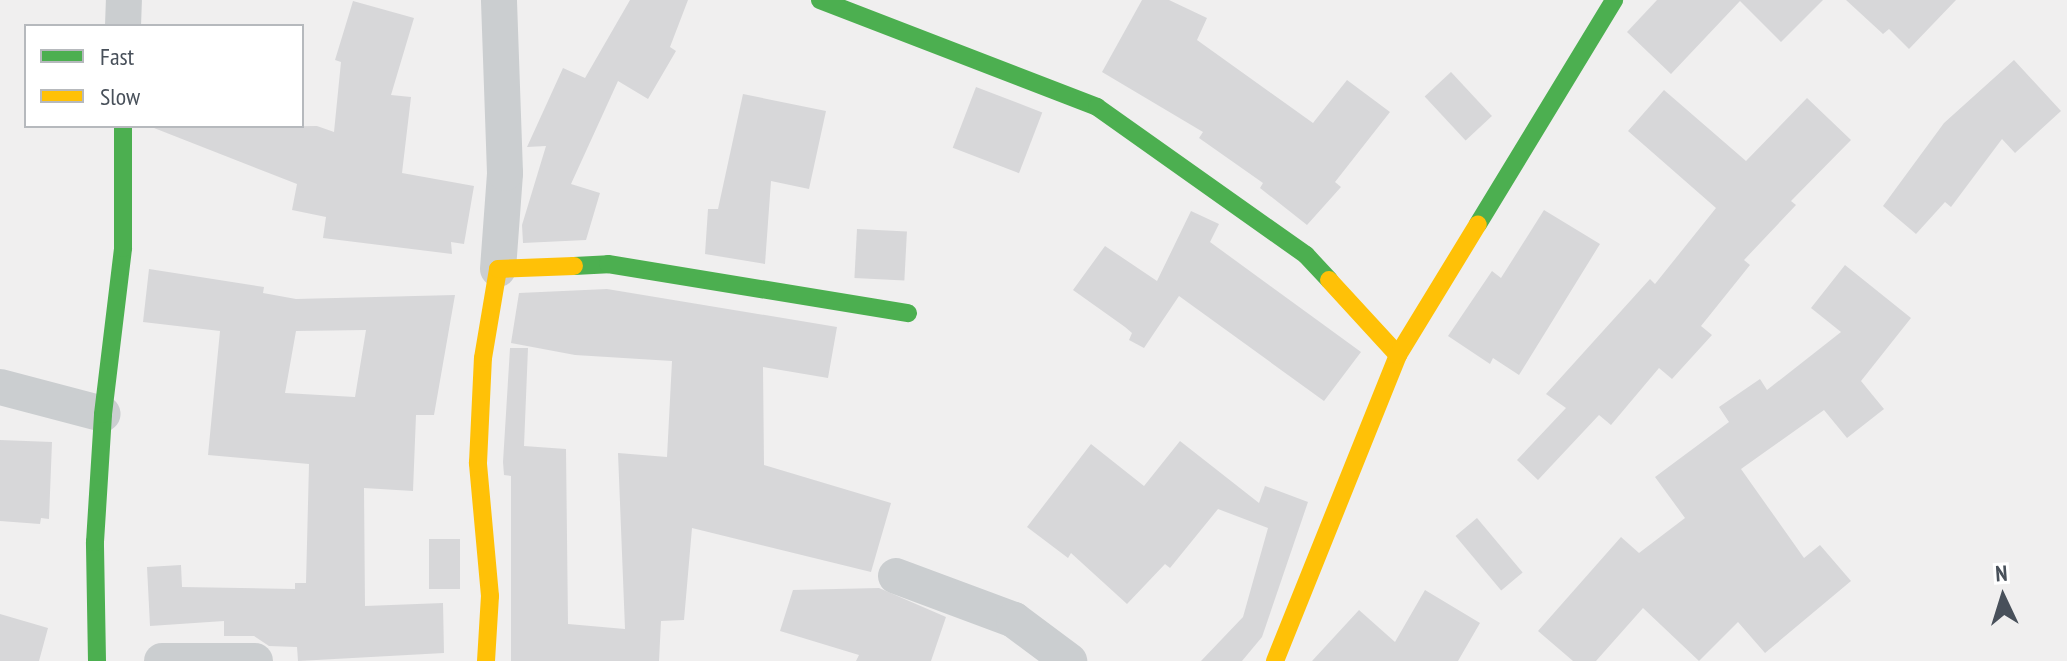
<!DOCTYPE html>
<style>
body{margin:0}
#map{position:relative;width:2067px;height:661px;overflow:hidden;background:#f0efef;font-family:"PT Sans Narrow",sans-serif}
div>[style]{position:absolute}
.building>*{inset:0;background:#d7d7d9;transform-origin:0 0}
.street>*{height:36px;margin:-18px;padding:0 18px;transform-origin:18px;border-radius:18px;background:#cbced0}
.fast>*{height:18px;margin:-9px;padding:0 9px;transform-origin:9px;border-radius:9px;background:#4caf50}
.slow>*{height:18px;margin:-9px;padding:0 9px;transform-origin:9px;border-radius:9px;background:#ffc107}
span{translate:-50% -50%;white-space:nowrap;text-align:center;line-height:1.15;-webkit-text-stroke:7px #fff;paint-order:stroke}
.legend{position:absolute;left:24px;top:24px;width:280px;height:104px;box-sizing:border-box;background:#fff;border:2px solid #b6b9bd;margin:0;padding:10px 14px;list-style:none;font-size:24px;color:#48505a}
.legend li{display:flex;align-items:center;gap:16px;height:40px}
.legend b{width:40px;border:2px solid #b6b9bd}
.north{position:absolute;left:1963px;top:557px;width:80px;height:80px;-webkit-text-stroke:6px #fff;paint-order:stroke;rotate:356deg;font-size:22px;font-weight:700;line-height:32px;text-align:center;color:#48505a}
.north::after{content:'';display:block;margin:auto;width:28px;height:36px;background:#48505a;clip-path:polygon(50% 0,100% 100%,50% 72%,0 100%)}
</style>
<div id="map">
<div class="building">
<div style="clip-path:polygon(630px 0,688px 0,670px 47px,676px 51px,648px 99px,618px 81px,571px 184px,600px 193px,586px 240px,523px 243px,522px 225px,546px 146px,527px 147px,563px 68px,585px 78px)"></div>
<div style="clip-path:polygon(1142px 0,1169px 0,1207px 18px,1197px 40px,1313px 123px,1347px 80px,1390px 112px,1335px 182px,1341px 187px,1307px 225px,1260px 188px,1263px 183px,1199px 138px,1203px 132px,1102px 72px)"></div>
<div style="clip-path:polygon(1657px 0,1823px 0,1781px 42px,1740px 1px,1671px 74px,1627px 32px)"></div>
<div style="clip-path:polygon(1846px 0,1956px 0,1909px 49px,1889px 29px,1883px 34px)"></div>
<div style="clip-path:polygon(353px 1px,414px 18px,391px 95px,411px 97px,402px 173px,474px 186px,464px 244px,451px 242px,452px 254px,323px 238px,326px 217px,292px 210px,297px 184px,154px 128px,317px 126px,334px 132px,341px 62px,335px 60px)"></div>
<div style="clip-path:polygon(2014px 60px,2061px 111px,2015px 153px,2002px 139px,1951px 207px,1945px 202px,1916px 234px,1883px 206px,1944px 123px)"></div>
<div style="left:1451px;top:72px;width:60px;height:36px;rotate:47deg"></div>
<div style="left:976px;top:87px;width:71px;height:65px;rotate:21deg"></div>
<div style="clip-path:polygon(1664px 90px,1746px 161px,1807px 98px,1851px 140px,1791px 201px,1796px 205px,1744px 260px,1750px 265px,1701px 326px,1712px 335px,1672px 379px,1659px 368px,1611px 425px,1599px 415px,1538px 480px,1517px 460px,1566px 408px,1546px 394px,1650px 279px,1655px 284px,1716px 208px,1628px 131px)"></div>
<div style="clip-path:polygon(743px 94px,826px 111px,809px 189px,771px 181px,765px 264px,705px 254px,708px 209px,718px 209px)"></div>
<div style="clip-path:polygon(1544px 210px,1600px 244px,1519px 375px,1493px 358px,1490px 364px,1448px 336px,1492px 271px,1501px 278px)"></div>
<div style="clip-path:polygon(1191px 211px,1219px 224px,1210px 242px,1361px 352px,1324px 401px,1179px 296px,1144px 348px,1129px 340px,1132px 333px,1125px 327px,1073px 290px,1105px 246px,1157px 281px)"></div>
<div style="left:857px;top:229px;width:50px;height:49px;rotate:3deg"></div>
<div style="clip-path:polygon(1845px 265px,1911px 318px,1861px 381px,1884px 409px,1847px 438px,1824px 410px,1741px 469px,1804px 558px,1820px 545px,1851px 581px,1765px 653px,1738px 622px,1699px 661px,1643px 608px,1596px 661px,1573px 661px,1538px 631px,1621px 537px,1639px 553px,1685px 518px,1655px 477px,1729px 422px,1719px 407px,1760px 379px,1767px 390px,1841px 332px,1811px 308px)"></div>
<div style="clip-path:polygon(evenodd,149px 269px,264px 287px,263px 293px,296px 299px,455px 295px,434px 415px,416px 415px,413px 491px,364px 488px,365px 606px,443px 603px,444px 653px,298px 661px,297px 647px,269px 646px,254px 636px,224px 636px,224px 621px,150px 626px,147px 567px,181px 565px,182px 587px,295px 589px,295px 583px,306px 583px,309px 464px,208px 455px,220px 331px,143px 322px,149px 269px,366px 330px,355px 397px,285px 393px,296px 331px,366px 330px)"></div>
<div style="clip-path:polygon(607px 289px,837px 327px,828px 378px,763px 367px,764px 465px,891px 503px,871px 572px,692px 528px,684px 620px,661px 621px,659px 661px,511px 661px,511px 476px,504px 475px,503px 462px,510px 348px,528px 348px,524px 446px,566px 449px,568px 624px,625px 629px,618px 453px,667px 457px,672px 361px,575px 355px,511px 343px,519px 293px)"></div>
<div style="clip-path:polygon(0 440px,52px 442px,49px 519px,41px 518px,40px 524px,0 521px)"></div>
<div style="clip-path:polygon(1180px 441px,1259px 503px,1265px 486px,1308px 502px,1262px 637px,1242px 661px,1201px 661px,1243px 617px,1268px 528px,1218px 509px,1170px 568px,1165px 564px,1127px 604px,1071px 553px,1068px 558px,1027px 527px,1091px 444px,1144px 486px)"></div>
<div style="left:1477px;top:518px;width:71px;height:28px;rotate:50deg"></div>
<div style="left:429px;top:539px;width:31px;height:50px"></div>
<div style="clip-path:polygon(879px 588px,946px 617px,931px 661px,856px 661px,859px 655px,780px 631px,793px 590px)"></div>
<div style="clip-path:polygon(1425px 590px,1480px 623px,1458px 661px,1312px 661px,1359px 610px,1395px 642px)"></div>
<div style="clip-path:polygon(0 614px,48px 628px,39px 661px,0 661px)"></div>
</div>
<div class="street">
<div style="left:123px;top:26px;width:26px;rotate:-88deg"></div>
<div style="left:498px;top:269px;width:96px;rotate:-85.8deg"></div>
<div style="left:505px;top:173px;width:173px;rotate:-92deg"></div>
<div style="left:0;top:387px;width:106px;rotate:14.7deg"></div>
<div style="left:896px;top:576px;width:126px;rotate:20.4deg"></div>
<div style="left:1014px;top:620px;width:69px;rotate:36.7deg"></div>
<div style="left:162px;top:661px;width:93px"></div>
</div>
<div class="fast">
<div style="left:820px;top:0;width:297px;rotate:21.1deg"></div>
<div style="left:1097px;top:107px;width:256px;rotate:35.3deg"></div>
<div style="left:1306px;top:255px;width:34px;rotate:47deg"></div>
<div style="left:1478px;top:224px;width:262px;rotate:-58.7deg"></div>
<div style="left:574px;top:266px;width:34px;rotate:-3deg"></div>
<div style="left:608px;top:264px;width:304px;rotate:9.3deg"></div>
<div style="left:97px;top:661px;width:119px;rotate:-91deg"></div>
<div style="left:95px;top:542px;width:128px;rotate:-86.4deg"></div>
<div style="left:103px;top:414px;width:167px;rotate:-83.1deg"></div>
<div style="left:123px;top:248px;width:122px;rotate:-90deg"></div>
</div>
<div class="slow">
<div style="left:1329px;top:280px;width:102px;rotate:47.4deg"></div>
<div style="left:486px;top:661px;width:65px;rotate:-86.5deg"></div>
<div style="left:490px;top:596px;width:134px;rotate:-95.2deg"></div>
<div style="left:478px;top:463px;width:105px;rotate:-87.3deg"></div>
<div style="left:483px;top:358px;width:90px;rotate:-80.4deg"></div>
<div style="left:498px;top:269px;width:76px;rotate:-2.3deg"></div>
<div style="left:1275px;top:661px;width:330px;rotate:-68.1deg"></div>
<div style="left:1398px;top:355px;width:153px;rotate:-58.6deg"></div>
</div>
<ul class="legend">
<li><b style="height:10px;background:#4caf50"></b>Fast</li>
<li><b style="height:10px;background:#ffc107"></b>Slow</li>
</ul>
<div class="north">N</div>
</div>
